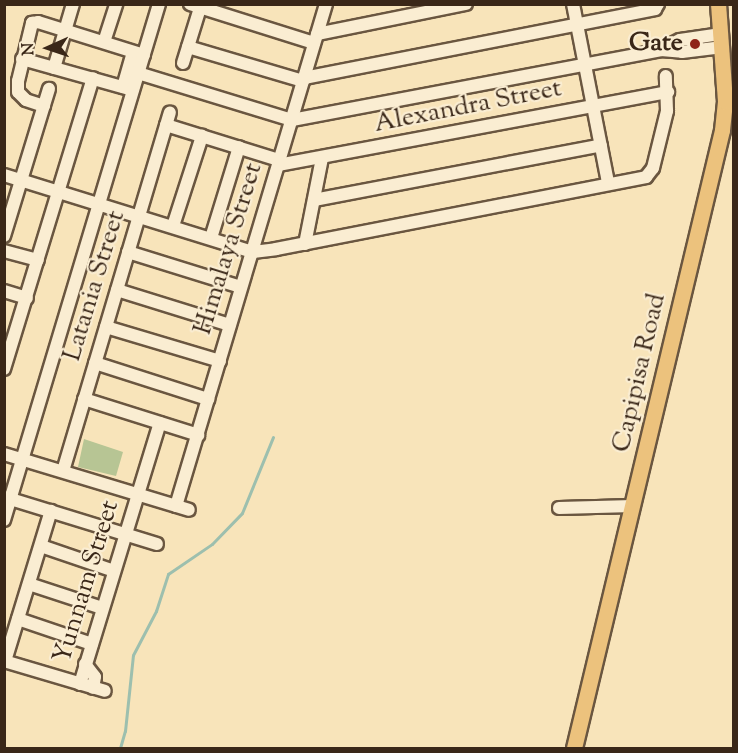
<!DOCTYPE html>
<style>
body{margin:0}
#map{position:relative;width:738px;height:753px;overflow:hidden;background:#f8e4ba;font-family:"Sorts Mill Goudy",serif}
div>[style]{position:absolute}
.green>*{inset:0;background:#b7c594}
.stream>*{height:3px;margin:-1.5px;padding:0 1.5px;transform-origin:1.5px;border-radius:1.5px;background:#9dbfae}
.roads{filter:drop-shadow(2px 0 #6a5640) drop-shadow(-2px 0 #6a5640) drop-shadow(0 2px #6a5640) drop-shadow(0 -2px #6a5640)}
.minor>*{height:12px;margin:-6px;padding:0 6px;transform-origin:6px;border-radius:6px;background:#faedd2}
.major>*{height:15px;margin:-7.5px;padding:0 7.5px;transform-origin:7.5px;border-radius:7.5px;background:#ecc27d}
.dots>*{width:16px;height:16px;translate:-50% -50%;box-sizing:border-box;border:3px solid #faedd2;border-radius:50%}
span{translate:-50% -50%;white-space:nowrap;text-align:center;line-height:1.15;-webkit-text-stroke:4.5px #faedd2;paint-order:stroke}
.poi-label{font-size:26px;color:#3a2718;font-weight:700}
.right{translate:-100% -50%;text-align:right}
.street-label{font-size:26px;color:#3a2718}
.frame{position:absolute;inset:0;border:6px solid #3a2718;pointer-events:none}
.north{position:absolute;left:18px;top:18px;width:60px;height:60px;-webkit-text-stroke:4px #faedd2;paint-order:stroke;rotate:267deg;font-size:16px;font-weight:700;line-height:24px;text-align:center;color:#3a2718}
.north::after{content:'';display:block;margin:auto;width:21px;height:27px;background:#3a2718;clip-path:polygon(50% 0,100% 100%,50% 72%,0 100%)}
</style>
<div id="map">
<div class="green">
<div style="clip-path:polygon(84px 439px,123px 452px,116px 476px,78px 467px)"></div>
</div>
<div class="stream">
<div style="left:120px;top:748px;width:18px;rotate:-74deg"></div>
<div style="left:125px;top:731px;width:76px;rotate:-84deg"></div>
<div style="left:133px;top:655px;width:50px;rotate:-62.4deg"></div>
<div style="left:156px;top:611px;width:39px;rotate:-72deg"></div>
<div style="left:168px;top:574px;width:53px;rotate:-34.3deg"></div>
<div style="left:212px;top:544px;width:43px;rotate:-45.9deg"></div>
<div style="left:242px;top:513px;width:82px;rotate:-67.8deg"></div>
</div>
<div class="roads">
<div class="minor">
<div style="left:190px;top:4px;width:130px;rotate:17.5deg"></div>
<div style="left:573px;top:4px;width:182px;rotate:78.9deg"></div>
<div style="left:317px;top:34px;width:152px;rotate:-11.4deg"></div>
<div style="left:104px;top:42px;width:40px;rotate:-72deg"></div>
<div style="left:188px;top:47px;width:120px;rotate:16.5deg"></div>
<div style="left:662px;top:49px;width:20px;rotate:-27deg"></div>
<div style="left:680px;top:40px;width:40px;rotate:-8.5deg"></div>
<div style="left:22px;top:59px;width:115px;rotate:15.6deg"></div>
<div style="left:183px;top:63px;width:58px;rotate:-72.8deg"></div>
<div style="left:54px;top:68px;width:67px;rotate:-73.5deg"></div>
<div style="left:138px;top:73px;width:161px;rotate:17deg"></div>
<div style="left:292px;top:120px;width:376px;rotate:-10.7deg"></div>
<div style="left:661px;top:50px;width:21px;rotate:5deg"></div>
<div style="left:682px;top:52px;width:39px;rotate:-7deg"></div>
<div style="left:304px;top:78px;width:358px;rotate:-11.1deg"></div>
<div style="left:655px;top:9px;width:6px;rotate:-59deg"></div>
<div style="left:123px;top:87px;width:36px;rotate:-74deg"></div>
<div style="left:44px;top:106px;width:19px;rotate:-162deg"></div>
<div style="left:26px;top:100px;width:11px;rotate:-135deg"></div>
<div style="left:18px;top:92px;width:11px;rotate:-90deg"></div>
<div style="left:18px;top:81px;width:60px;rotate:-76.4deg"></div>
<div style="left:32px;top:23px;width:6px;rotate:-9deg"></div>
<div style="left:38px;top:22px;width:111px;rotate:17.3deg"></div>
<div style="left:166px;top:125px;width:118px;rotate:17.2deg"></div>
<div style="left:278px;top:165px;width:397px;rotate:-10.6deg"></div>
<div style="left:4px;top:175px;width:261px;rotate:17.2deg"></div>
<div style="left:253px;top:252px;width:23px;rotate:-7deg"></div>
<div style="left:276px;top:249px;width:377px;rotate:-11deg"></div>
<div style="left:646px;top:177px;width:11px;rotate:-52deg"></div>
<div style="left:653px;top:168px;width:59px;rotate:-76.2deg"></div>
<div style="left:667px;top:111px;width:35px;rotate:-92deg"></div>
<div style="left:314px;top:200px;width:292px;rotate:-10.8deg"></div>
<div style="left:173px;top:226px;width:95px;rotate:-72.1deg"></div>
<div style="left:4px;top:236px;width:154px;rotate:-73deg"></div>
<div style="left:211px;top:238px;width:95px;rotate:-72.9deg"></div>
<div style="left:305px;top:244px;width:88px;rotate:-78.8deg"></div>
<div style="left:4px;top:251px;width:35px;rotate:15deg"></div>
<div style="left:128px;top:252px;width:118px;rotate:17.2deg"></div>
<div style="left:117px;top:290px;width:118px;rotate:17.2deg"></div>
<div style="left:4px;top:291px;width:24px;rotate:17deg"></div>
<div style="left:106px;top:327px;width:119px;rotate:16.6deg"></div>
<div style="left:95px;top:363px;width:119px;rotate:17.7deg"></div>
<div style="left:4px;top:369px;width:304px;rotate:-73deg"></div>
<div style="left:84px;top:399px;width:120px;rotate:17.5deg"></div>
<div style="left:4px;top:454px;width:193px;rotate:16.8deg"></div>
<div style="left:63px;top:471px;width:374px;rotate:-73.4deg"></div>
<div style="left:4px;top:497px;width:160px;rotate:17.1deg"></div>
<div style="left:176px;top:506px;width:524px;rotate:-73.36deg"></div>
<div style="left:559px;top:508px;width:74px;rotate:-1.5deg"></div>
<div style="left:4px;top:520px;width:539px;rotate:-73.28deg"></div>
<div style="left:41px;top:546px;width:77px;rotate:18.9deg"></div>
<div style="left:29px;top:584px;width:77px;rotate:18.2deg"></div>
<div style="left:18px;top:619px;width:78px;rotate:18.7deg"></div>
<div style="left:4px;top:661px;width:105px;rotate:16.5deg"></div>
<div style="left:5px;top:661px;width:157px;rotate:-73deg"></div>
<div style="left:85px;top:664px;width:16px;rotate:52deg"></div>
<div style="left:95px;top:677px;width:11px;rotate:100deg"></div>
<div style="left:80px;top:684px;width:273px;rotate:-73deg"></div>
</div>
<div class="major">
<div style="left:574px;top:748px;width:635px;rotate:-76.53deg"></div>
<div style="left:722px;top:130px;width:29px;rotate:-84deg"></div>
<div style="left:725px;top:101px;width:97px;rotate:-94.1deg"></div>
</div>
</div>
<div class="dots">
<div style="left:695px;top:44px;background:#8f2418"></div>
</div>
<div class="poi-label">
<span class="right" style="left:683px;top:44px">Gate</span>
</div>
<div class="street-label">
<span style="left:468px;top:107px;rotate:-11deg">Alexandra Street</span>
<span style="left:229px;top:249px;rotate:-73deg">Himalaya Street</span>
<span style="left:95px;top:286px;rotate:-73deg">Latania Street</span>
<span style="left:640px;top:373px;rotate:-77deg">Capipisa Road</span>
<span style="left:87px;top:582px;rotate:-73deg">Yunnam Street</span>
</div>
<div class="frame"></div>
<div class="north">N</div>
</div>
